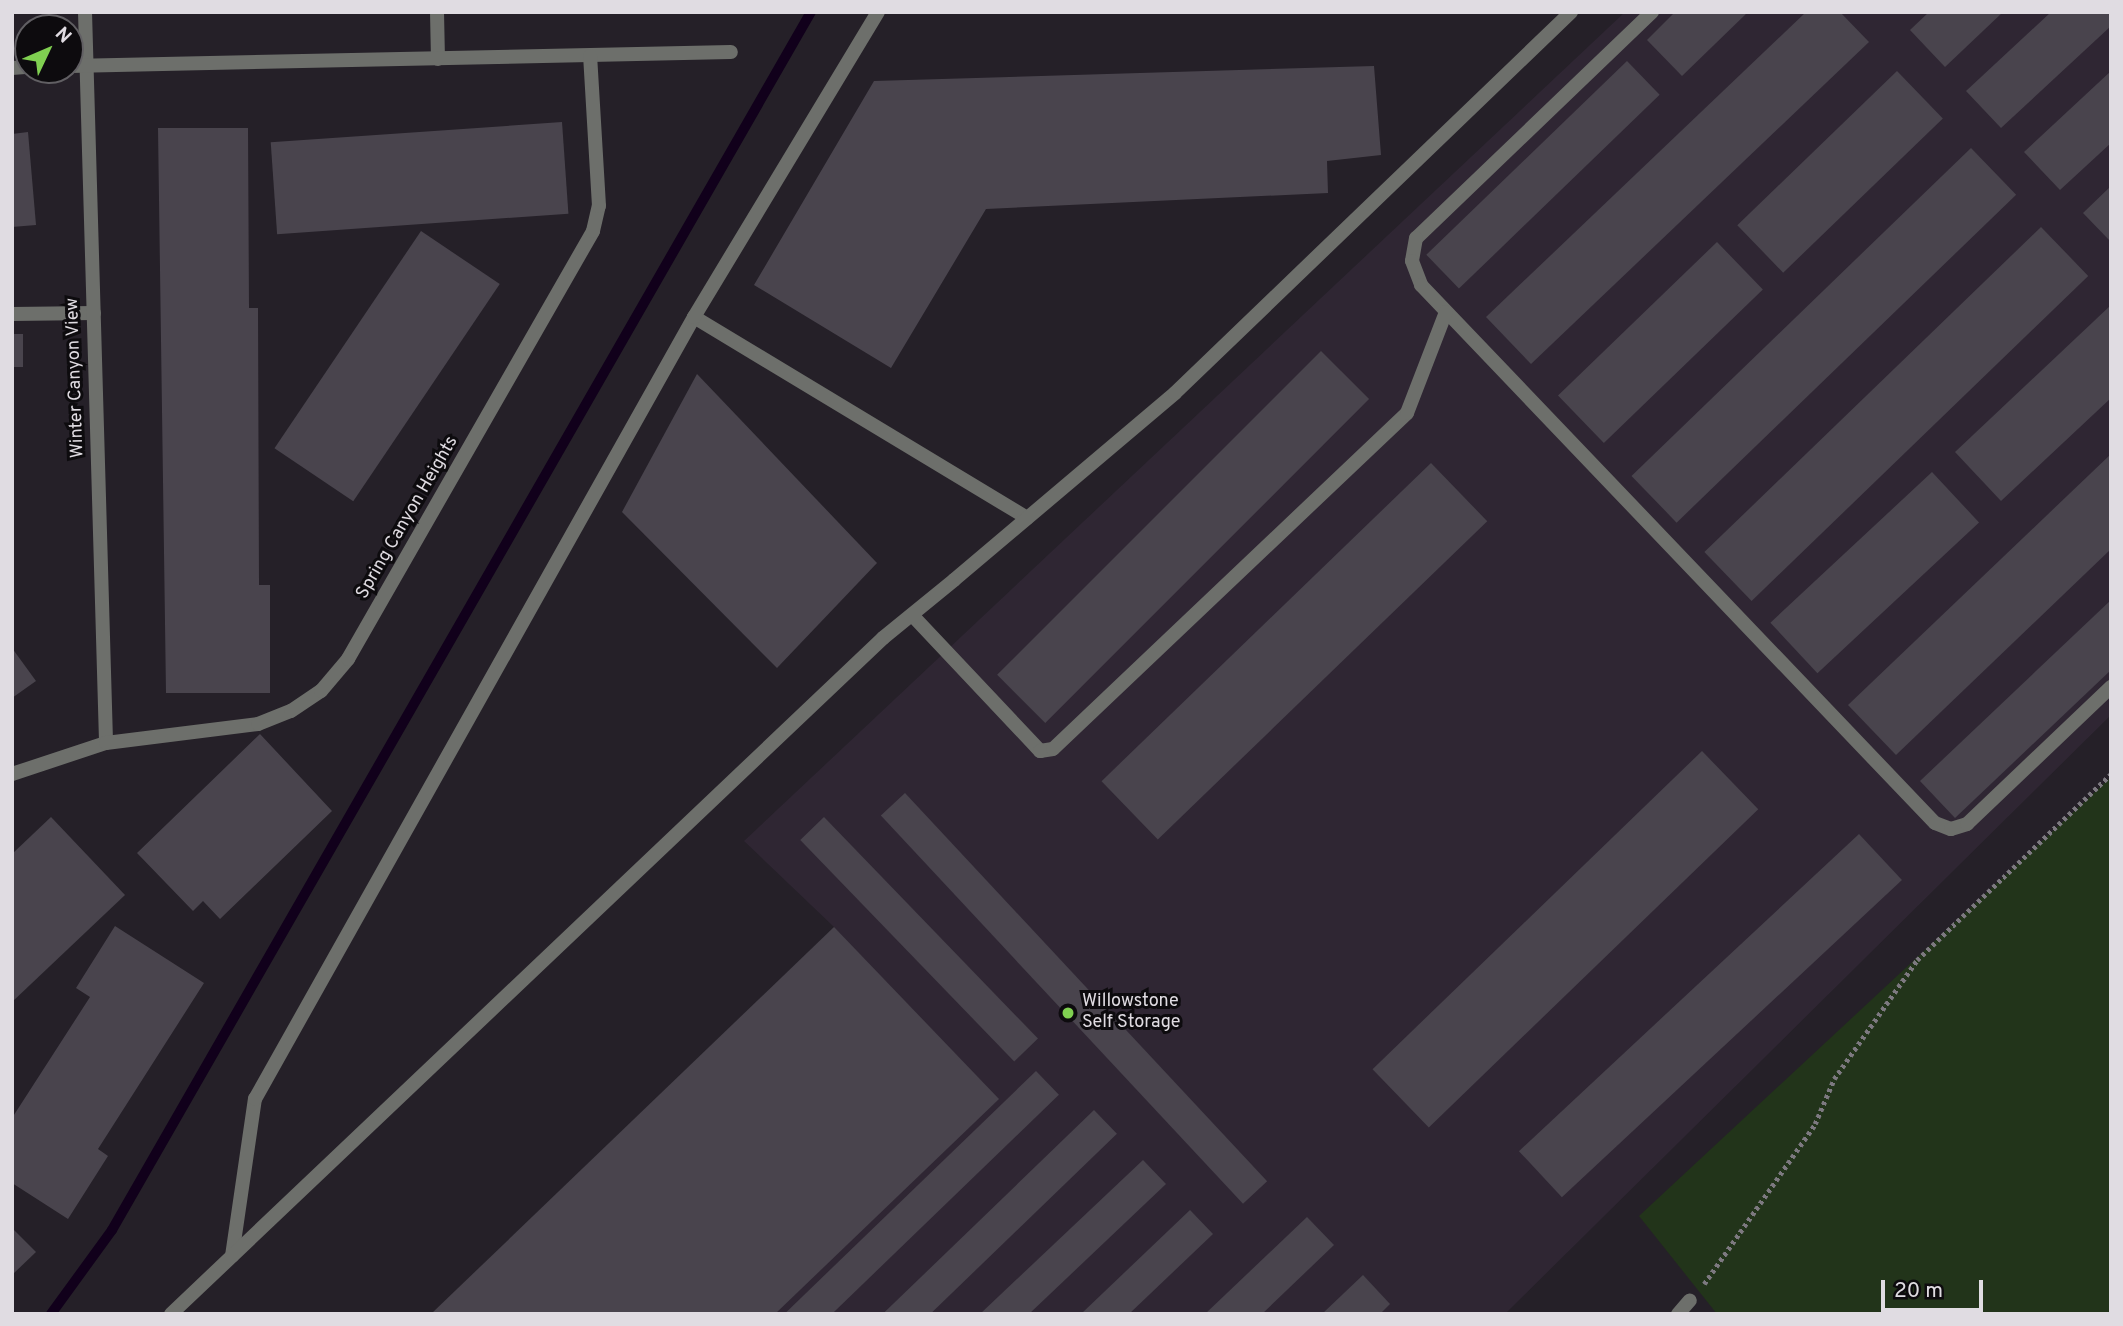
<!DOCTYPE html>
<style>
body{margin:0}
#map{position:relative;width:2123px;height:1326px;overflow:hidden;background:#252028;font-family:Overpass,sans-serif}
div>[style]{position:absolute}
.built>*{inset:0;background:#2f2633}
.green>*{inset:0;background:#22341a}
.stream>*{height:10px;margin:-5px;padding:0 5px;transform-origin:5px;border-radius:5px;background:#11001b}
.building>*{inset:0;background:#49444d;transform-origin:0 0}
.path>*{height:4.5px;margin-top:-2.25px;transform-origin:0;background:repeating-linear-gradient(90deg,#7d7980 0 3.5px,transparent 0 7px)}
.lane>*{height:14px;margin:-7px;padding:0 7px;transform-origin:7px;border-radius:7px;background:#6d6f6b}
.street>*{height:14px;margin:-7px;padding:0 7px;transform-origin:7px;border-radius:7px;background:#6d6f6b}
.dots>*{width:19px;height:19px;translate:-50% -50%;box-sizing:border-box;border:4px solid #0d0b0e;border-radius:50%}
span{translate:-50% -50%;white-space:nowrap;text-align:center;line-height:1.15;-webkit-text-stroke:6px #0d0b0e;paint-order:stroke}
.street-label{font-size:18px;color:#e0dce2}
.poi-label{font-size:18px;color:#e0dce2}
.left{translate:0 -50%;text-align:left}
.frame{position:absolute;inset:0;border:14px solid #e0dce2;pointer-events:none}
.north{position:absolute;left:14px;top:14px;width:70px;height:70px;box-sizing:border-box;background:#0d0b0e;border:2px solid #615f63;border-radius:50%;rotate:46deg;font-size:19px;font-weight:700;line-height:28px;text-align:center;color:#e0dce2}
.north::after{content:'';display:block;margin:auto;width:24px;height:32px;background:#80d051;clip-path:polygon(50% 0,100% 100%,50% 72%,0 100%)}
.scale{position:absolute;left:1881px;top:1280px;width:102px;height:32px;box-sizing:border-box;border:4px solid #e0dce2;border-top:0;padding-left:9px;font-size:21px;line-height:24px;white-space:nowrap;color:#e0dce2;-webkit-text-stroke:5px #0d0b0e;paint-order:stroke}
</style>
<div id="map">
<div class="built">
<div style="clip-path:polygon(1625px 12px,2111px 12px,2111px 715px,1505px 1314px,775px 1314px,834px 927px,744px 841px)"></div>
</div>
<div class="green">
<div style="clip-path:polygon(2111px 777px,2111px 1314px,1717px 1314px,1639px 1216px)"></div>
</div>
<div class="stream">
<div style="left:51px;top:1314px;width:104px;rotate:-54deg"></div>
<div style="left:112px;top:1230px;width:1404px;rotate:-60.15deg"></div>
</div>
<div class="building">
<div style="clip-path:polygon(1675px 12px,1748px 12px,1682px 76px,1647px 40px)"></div>
<div style="clip-path:polygon(1806px 12px,1840px 12px,1869px 42px,1531px 364px,1486px 317px)"></div>
<div style="clip-path:polygon(1929px 12px,2003px 12px,1945px 67px,1910px 30px)"></div>
<div style="clip-path:polygon(2051px 12px,2111px 12px,2111px 26px,2001px 128px,1966px 91px)"></div>
<div style="left:1627px;top:61px;width:47px;height:279px;rotate:46deg"></div>
<div style="clip-path:polygon(1374px 66px,1381px 155px,1327px 161px,1328px 193px,986px 209px,891px 368px,754px 285px,874px 81px)"></div>
<div style="left:1897px;top:71px;width:66px;height:222px;rotate:46deg"></div>
<div style="clip-path:polygon(2111px 71px,2111px 143px,2060px 190px,2024px 152px)"></div>
<div style="left:562px;top:122px;width:92px;height:292px;rotate:86deg"></div>
<div style="clip-path:polygon(158px 128px,248px 128px,249px 308px,258px 308px,259px 585px,270px 585px,270px 693px,166px 693px)"></div>
<div style="clip-path:polygon(28px 132px,36px 225px,12px 227px,12px 134px)"></div>
<div style="left:1971px;top:148px;width:65px;height:472px;rotate:46deg"></div>
<div style="clip-path:polygon(2111px 186px,2111px 242px,2083px 213px)"></div>
<div style="left:2041px;top:227px;width:68px;height:468px;rotate:46deg"></div>
<div style="left:421px;top:231px;width:95px;height:262px;rotate:34deg"></div>
<div style="left:1717px;top:242px;width:66px;height:221px;rotate:46deg"></div>
<div style="clip-path:polygon(2111px 305px,2111px 398px,2001px 501px,1955px 452px)"></div>
<div style="left:12px;top:334px;width:11px;height:33px"></div>
<div style="left:1321px;top:351px;width:68px;height:458px;rotate:45deg"></div>
<div style="clip-path:polygon(697px 374px,877px 563px,777px 668px,622px 512px)"></div>
<div style="clip-path:polygon(2111px 454px,2111px 549px,1896px 755px,1848px 705px)"></div>
<div style="left:1431px;top:463px;width:81px;height:458px;rotate:46deg"></div>
<div style="left:1932px;top:472px;width:69px;height:221px;rotate:47deg"></div>
<div style="clip-path:polygon(2111px 600px,2111px 670px,1955px 818px,1920px 781px)"></div>
<div style="clip-path:polygon(12px 648px,36px 681px,12px 698px)"></div>
<div style="clip-path:polygon(260px 734px,332px 811px,220px 919px,203px 901px,193px 911px,137px 853px)"></div>
<div style="left:1702px;top:751px;width:81px;height:458px;rotate:46deg"></div>
<div style="left:905px;top:793px;width:531px;height:33px;rotate:47deg"></div>
<div style="clip-path:polygon(51px 817px,125px 895px,12px 1002px,12px 854px)"></div>
<div style="left:824px;top:817px;width:308px;height:33px;rotate:46deg"></div>
<div style="left:1859px;top:834px;width:63px;height:465px;rotate:47deg"></div>
<div style="clip-path:polygon(115px 926px,204px 983px,98px 1149px,108px 1156px,68px 1219px,12px 1183px,12px 1118px,90px 997px,76px 988px)"></div>
<div style="clip-path:polygon(834px 927px,999px 1099px,775px 1314px,431px 1314px)"></div>
<div style="left:1036px;top:1071px;width:33px;height:353px;rotate:46deg"></div>
<div style="left:1094px;top:1110px;width:33px;height:296px;rotate:46deg"></div>
<div style="clip-path:polygon(1143px 1160px,1166px 1184px,1029px 1314px,980px 1314px)"></div>
<div style="clip-path:polygon(1190px 1210px,1213px 1234px,1129px 1314px,1081px 1314px)"></div>
<div style="clip-path:polygon(1307px 1217px,1334px 1245px,1262px 1314px,1205px 1314px)"></div>
<div style="clip-path:polygon(12px 1228px,36px 1252px,12px 1275px)"></div>
<div style="clip-path:polygon(1363px 1275px,1390px 1304px,1380px 1314px,1322px 1314px)"></div>
</div>
<div class="path">
<div style="left:1704px;top:1284px;width:195px;rotate:-55.2deg"></div>
<div style="left:1815px;top:1124px;width:49px;rotate:-67.1deg"></div>
<div style="left:1834px;top:1079px;width:145px;rotate:-55.1deg"></div>
<div style="left:1917px;top:960px;width:269px;rotate:-43.8deg"></div>
</div>
<div class="lane">
<div style="left:1652px;top:12px;width:327px;rotate:136.2deg"></div>
<div style="left:1416px;top:238px;width:23px;rotate:100deg"></div>
<div style="left:1412px;top:261px;width:26px;rotate:69deg"></div>
<div style="left:1421px;top:285px;width:744px;rotate:46.31deg"></div>
<div style="left:1935px;top:823px;width:17px;rotate:21deg"></div>
<div style="left:1951px;top:829px;width:17px;rotate:-17deg"></div>
<div style="left:1967px;top:824px;width:199px;rotate:-43.6deg"></div>
<div style="left:12px;top:314px;width:82px;rotate:-0.7deg"></div>
<div style="left:694px;top:317px;width:389px;rotate:31.1deg"></div>
<div style="left:954px;top:580px;width:289px;rotate:-40.2deg"></div>
<div style="left:1175px;top:393px;width:550px;rotate:-43.89deg"></div>
<div style="left:912px;top:615px;width:187px;rotate:46.7deg"></div>
<div style="left:1040px;top:751px;width:13px;rotate:-9deg"></div>
<div style="left:1053px;top:749px;width:488px;rotate:-43.5deg"></div>
<div style="left:1407px;top:413px;width:108px;rotate:-68.9deg"></div>
<div style="left:232px;top:1256px;width:159px;rotate:-81.7deg"></div>
<div style="left:255px;top:1099px;width:897px;rotate:-60.69deg"></div>
<div style="left:694px;top:317px;width:356px;rotate:-58.9deg"></div>
<div style="left:1678px;top:1314px;width:18px;rotate:-49deg"></div>
</div>
<div class="street">
<div style="left:85px;top:12px;width:731px;rotate:88.35deg"></div>
<div style="left:437px;top:12px;width:47px;rotate:88.8deg"></div>
<div style="left:70px;top:66px;width:661px;rotate:-1.21deg"></div>
<div style="left:12px;top:68px;width:16px;rotate:-4deg"></div>
<div style="left:12px;top:774px;width:99px;rotate:-18.3deg"></div>
<div style="left:106px;top:743px;width:153px;rotate:-7.1deg"></div>
<div style="left:258px;top:724px;width:35px;rotate:-22deg"></div>
<div style="left:291px;top:711px;width:36px;rotate:-34deg"></div>
<div style="left:321px;top:691px;width:42px;rotate:-49.8deg"></div>
<div style="left:348px;top:659px;width:493px;rotate:-60.2deg"></div>
<div style="left:593px;top:231px;width:26px;rotate:-77deg"></div>
<div style="left:599px;top:206px;width:150px;rotate:-93.4deg"></div>
<div style="left:171px;top:1314px;width:982px;rotate:-43.51deg"></div>
<div style="left:883px;top:638px;width:92px;rotate:-39.2deg"></div>
</div>
<div class="dots">
<div style="left:1068px;top:1013px;background:#80d051"></div>
</div>
<div class="street-label">
<span style="left:76px;top:378px;rotate:-92deg">Winter Canyon View</span>
<span style="left:408px;top:518px;rotate:-60deg">Spring Canyon Heights</span>
</div>
<div class="poi-label">
<span class="left" style="left:1082px;top:1013px">Willowstone<br>Self Storage</span>
</div>
<div class="frame"></div>
<div class="north">N</div>
<div class="scale">20 m</div>
</div>
